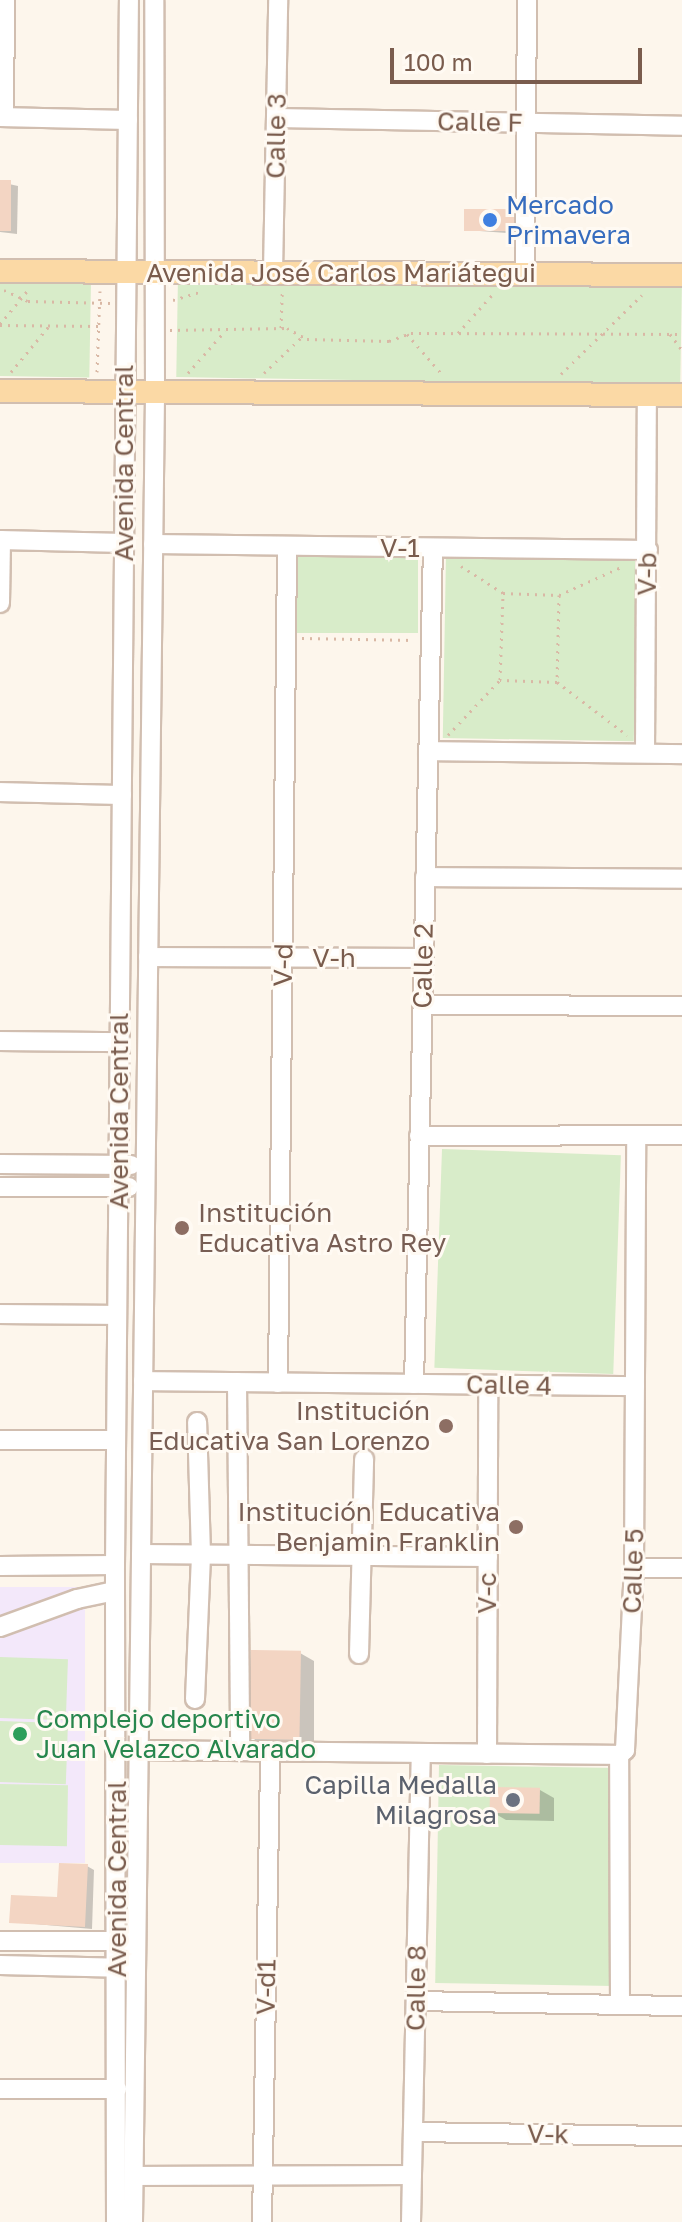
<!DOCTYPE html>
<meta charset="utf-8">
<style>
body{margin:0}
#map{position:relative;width:682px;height:2222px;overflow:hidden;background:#fdf6ec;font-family:"Golos Text",sans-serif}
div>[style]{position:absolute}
.education>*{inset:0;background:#f3e8fa;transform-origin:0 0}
.green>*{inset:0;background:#d8ecc9;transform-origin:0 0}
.shadow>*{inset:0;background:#0003}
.building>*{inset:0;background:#f3d5c3;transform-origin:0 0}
.path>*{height:3px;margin-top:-1.5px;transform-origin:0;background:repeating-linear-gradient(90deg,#d9b8a5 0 2px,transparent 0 8px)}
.roads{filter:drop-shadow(2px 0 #d1beb0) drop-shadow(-2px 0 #d1beb0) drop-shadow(0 2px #d1beb0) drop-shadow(0 -2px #d1beb0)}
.minor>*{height:18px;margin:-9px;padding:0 9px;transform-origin:9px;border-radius:9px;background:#fff}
.major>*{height:22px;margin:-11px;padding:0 11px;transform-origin:11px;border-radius:11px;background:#fbd9a5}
.dots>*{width:22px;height:22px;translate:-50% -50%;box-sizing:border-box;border:4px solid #fffaf3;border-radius:50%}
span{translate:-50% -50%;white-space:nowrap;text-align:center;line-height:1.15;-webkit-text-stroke:6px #fffaf3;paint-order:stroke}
.street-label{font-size:26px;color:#7a5c4d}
.shop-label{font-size:26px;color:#366cbe}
.left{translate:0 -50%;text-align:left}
.education-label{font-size:26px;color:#785e54}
.right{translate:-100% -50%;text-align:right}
.leisure-label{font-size:26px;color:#27864d}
.worship-label{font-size:26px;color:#5b616d}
.scale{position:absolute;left:390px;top:48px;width:252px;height:36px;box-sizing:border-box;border:4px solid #7a5c4d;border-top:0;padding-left:10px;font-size:24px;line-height:28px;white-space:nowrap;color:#7a5c4d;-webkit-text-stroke:6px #fffaf3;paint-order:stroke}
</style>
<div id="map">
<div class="education">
<div style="left:85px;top:1587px;width:276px;height:85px;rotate:90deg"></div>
</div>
<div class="green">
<div style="left:178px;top:277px;width:504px;height:100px;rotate:1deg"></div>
<div style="left:0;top:280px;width:91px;height:96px;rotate:1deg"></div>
<div style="left:296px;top:554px;width:122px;height:79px"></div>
<div style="left:446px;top:554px;width:191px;height:184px;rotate:1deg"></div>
<div style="left:442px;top:1149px;width:179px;height:219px;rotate:2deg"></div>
<div style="left:0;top:1657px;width:68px;height:61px;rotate:2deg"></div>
<div style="left:0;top:1721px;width:68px;height:61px;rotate:2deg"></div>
<div style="left:439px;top:1765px;width:178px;height:218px;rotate:1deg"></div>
<div style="left:0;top:1784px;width:68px;height:61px;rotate:1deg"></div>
</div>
<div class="shadow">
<div style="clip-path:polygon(0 182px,18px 186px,17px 234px,0 232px)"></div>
<div style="clip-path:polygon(516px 211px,522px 215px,522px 234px,466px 230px)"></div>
<div style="clip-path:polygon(300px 1653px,314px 1661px,314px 1746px,266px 1746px,252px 1738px)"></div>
<div style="clip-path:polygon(540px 1790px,554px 1798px,554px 1821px,506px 1820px,492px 1812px)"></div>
<div style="clip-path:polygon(87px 1866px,94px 1870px,92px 1929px,12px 1922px,59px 1899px)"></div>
</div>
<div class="building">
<div style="left:0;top:180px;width:11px;height:51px"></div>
<div style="left:516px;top:209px;width:22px;height:52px;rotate:90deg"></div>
<div style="left:251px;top:1650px;width:50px;height:89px;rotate:1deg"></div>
<div style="left:490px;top:1787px;width:50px;height:26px;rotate:1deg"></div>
<div style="clip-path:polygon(59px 1863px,88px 1864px,85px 1927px,9px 1923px,11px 1895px,57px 1897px)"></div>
</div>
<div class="path">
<div style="left:4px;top:290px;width:26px;rotate:25deg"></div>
<div style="left:28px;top:301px;width:82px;rotate:1.4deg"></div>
<div style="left:173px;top:300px;width:28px;rotate:-17deg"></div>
<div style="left:0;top:324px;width:44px;rotate:-50.5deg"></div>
<div style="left:0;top:325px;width:99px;rotate:0.6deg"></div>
<div style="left:281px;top:328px;width:36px;rotate:-88deg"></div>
<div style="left:170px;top:330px;width:117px;rotate:-1deg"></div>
<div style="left:287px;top:328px;width:23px;rotate:29deg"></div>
<div style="left:307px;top:339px;width:82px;rotate:1.4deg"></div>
<div style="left:389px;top:341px;width:23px;rotate:-20deg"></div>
<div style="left:411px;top:333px;width:271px;rotate:0.2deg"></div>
<div style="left:458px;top:333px;width:52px;rotate:-48.1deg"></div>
<div style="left:407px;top:334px;width:52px;rotate:48.9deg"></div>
<div style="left:670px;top:334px;width:20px;rotate:53deg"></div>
<div style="left:11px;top:372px;width:60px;rotate:-50.4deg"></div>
<div style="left:97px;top:372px;width:81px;rotate:-87.9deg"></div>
<div style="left:188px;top:373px;width:56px;rotate:-48.6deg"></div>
<div style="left:264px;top:373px;width:52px;rotate:-43.5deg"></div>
<div style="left:561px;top:374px;width:113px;rotate:-44.3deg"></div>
<div style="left:461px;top:566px;width:50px;rotate:32.7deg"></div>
<div style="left:503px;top:593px;width:56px;rotate:2deg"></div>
<div style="left:559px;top:595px;width:87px;rotate:91.3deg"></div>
<div style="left:557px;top:682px;width:57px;rotate:-178deg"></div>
<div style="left:500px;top:680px;width:87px;rotate:-88deg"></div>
<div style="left:559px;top:595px;width:68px;rotate:-24.3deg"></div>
<div style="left:302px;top:638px;width:112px;rotate:1deg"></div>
<div style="left:557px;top:682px;width:88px;rotate:37.1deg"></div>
<div style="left:448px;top:735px;width:76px;rotate:-46.6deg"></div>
</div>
<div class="roads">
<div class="minor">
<div style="left:0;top:117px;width:128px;rotate:1.3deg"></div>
<div style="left:4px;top:117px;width:117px;rotate:-89.5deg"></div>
<div style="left:277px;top:118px;width:405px;rotate:1.1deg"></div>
<div style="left:273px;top:272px;width:272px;rotate:-88.9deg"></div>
<div style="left:525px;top:274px;width:274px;rotate:-89.6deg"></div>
<div style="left:0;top:540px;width:124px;rotate:1.4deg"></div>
<div style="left:153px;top:544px;width:495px;rotate:0.7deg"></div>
<div style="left:0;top:603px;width:63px;rotate:-89.1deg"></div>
<div style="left:428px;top:751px;width:254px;rotate:0.7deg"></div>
<div style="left:645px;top:753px;width:359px;rotate:-89.7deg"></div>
<div style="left:0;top:792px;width:122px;rotate:1.4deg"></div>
<div style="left:425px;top:877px;width:257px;rotate:0.4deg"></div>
<div style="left:148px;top:957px;width:275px;rotate:0.2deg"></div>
<div style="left:422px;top:1005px;width:260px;rotate:0.2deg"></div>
<div style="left:0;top:1041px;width:120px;rotate:0.5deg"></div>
<div style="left:419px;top:1136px;width:263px;rotate:-0.2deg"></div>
<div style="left:0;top:1164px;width:131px;rotate:0.4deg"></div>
<div style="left:0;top:1187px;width:129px"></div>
<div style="left:0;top:1314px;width:117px;rotate:0.5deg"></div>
<div style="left:143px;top:1381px;width:492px;rotate:0.6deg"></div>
<div style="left:237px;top:1382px;width:369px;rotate:89.5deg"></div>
<div style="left:278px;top:1383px;width:836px;rotate:-89.38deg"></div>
<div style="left:414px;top:1384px;width:836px;rotate:-88.7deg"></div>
<div style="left:0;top:1440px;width:116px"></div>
<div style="left:141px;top:1554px;width:347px;rotate:0.5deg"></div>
<div style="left:0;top:1566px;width:115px;rotate:-0.5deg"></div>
<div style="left:634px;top:1568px;width:48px"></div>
<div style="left:0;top:1627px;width:82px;rotate:-20deg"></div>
<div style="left:77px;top:1599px;width:39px;rotate:-12deg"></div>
<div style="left:359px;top:1654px;width:195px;rotate:-88.5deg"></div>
<div style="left:195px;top:1699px;width:145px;rotate:-87.6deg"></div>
<div style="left:201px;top:1554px;width:132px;rotate:-91.7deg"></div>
<div style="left:139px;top:1750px;width:480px;rotate:0.6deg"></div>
<div style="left:487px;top:1754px;width:369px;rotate:-89.8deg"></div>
<div style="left:0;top:1941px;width:129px"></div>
<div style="left:0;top:1965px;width:129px;rotate:1.3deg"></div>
<div style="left:416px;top:2001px;width:266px;rotate:1.1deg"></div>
<div style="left:620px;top:2005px;width:250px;rotate:-90.2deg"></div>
<div style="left:619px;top:1755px;width:8px;rotate:-40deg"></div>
<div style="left:625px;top:1750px;width:182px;rotate:-87.2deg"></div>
<div style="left:634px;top:1568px;width:433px;rotate:-89.7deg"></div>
<div style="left:0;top:2089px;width:117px"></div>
<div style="left:413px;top:2132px;width:269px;rotate:0.9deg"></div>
<div style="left:134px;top:2176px;width:278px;rotate:-0.2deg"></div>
<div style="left:116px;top:2222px;width:657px;rotate:-90.09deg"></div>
<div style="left:115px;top:1565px;width:1565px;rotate:-89.49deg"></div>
<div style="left:133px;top:2222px;width:1830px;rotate:-89.31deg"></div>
<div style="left:155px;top:392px;width:392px;rotate:-90.1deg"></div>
<div style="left:262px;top:2222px;width:471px;rotate:-89deg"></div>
<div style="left:411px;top:2222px;width:469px;rotate:-88.8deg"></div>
</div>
<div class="major">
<div style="left:0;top:271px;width:682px;rotate:0.34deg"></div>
<div style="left:0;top:391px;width:682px;rotate:0.34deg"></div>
</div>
</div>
<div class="dots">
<div style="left:490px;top:220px;background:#3f7fe0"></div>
<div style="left:182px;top:1228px;background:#8d6e63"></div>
<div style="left:446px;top:1426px;background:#8d6e63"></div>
<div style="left:516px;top:1527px;background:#8d6e63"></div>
<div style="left:20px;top:1734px;background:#2e9e5b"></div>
<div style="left:513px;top:1800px;background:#6b7280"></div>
</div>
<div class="street-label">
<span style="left:480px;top:122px;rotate:1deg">Calle F</span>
<span style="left:276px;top:136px;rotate:-89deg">Calle 3</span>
<span style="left:341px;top:273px">Avenida José Carlos Mariátegui</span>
<span style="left:124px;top:463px;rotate:-90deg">Avenida Central</span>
<span style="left:400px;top:548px">V-1</span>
<span style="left:647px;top:574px;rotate:-89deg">V-b</span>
<span style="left:334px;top:958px">V-h</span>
<span style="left:283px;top:965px;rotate:-89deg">V-d</span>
<span style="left:423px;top:966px;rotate:-89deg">Calle 2</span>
<span style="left:119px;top:1111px;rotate:-90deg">Avenida Central</span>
<span style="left:509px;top:1385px;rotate:1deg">Calle 4</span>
<span style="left:633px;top:1571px;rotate:-88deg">Calle 5</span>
<span style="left:487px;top:1593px;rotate:-90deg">V-c</span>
<span style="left:117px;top:1879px;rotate:-90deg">Avenida Central</span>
<span style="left:266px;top:1987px;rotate:-89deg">V-d1</span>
<span style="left:416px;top:1988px;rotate:-89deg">Calle 8</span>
<span style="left:548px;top:2134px;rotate:1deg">V-k</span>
</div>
<div class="shop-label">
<span class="left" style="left:506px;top:220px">Mercado<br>Primavera</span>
</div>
<div class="education-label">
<span class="left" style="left:198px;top:1228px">Institución<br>Educativa Astro Rey</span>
<span class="right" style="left:430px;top:1426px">Institución<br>Educativa San Lorenzo</span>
<span class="right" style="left:500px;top:1527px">Institución Educativa<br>Benjamin Franklin</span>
</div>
<div class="leisure-label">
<span class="left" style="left:36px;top:1734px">Complejo deportivo<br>Juan Velazco Alvarado</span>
</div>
<div class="worship-label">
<span class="right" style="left:497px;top:1800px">Capilla Medalla<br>Milagrosa</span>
</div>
<div class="scale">100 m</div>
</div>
